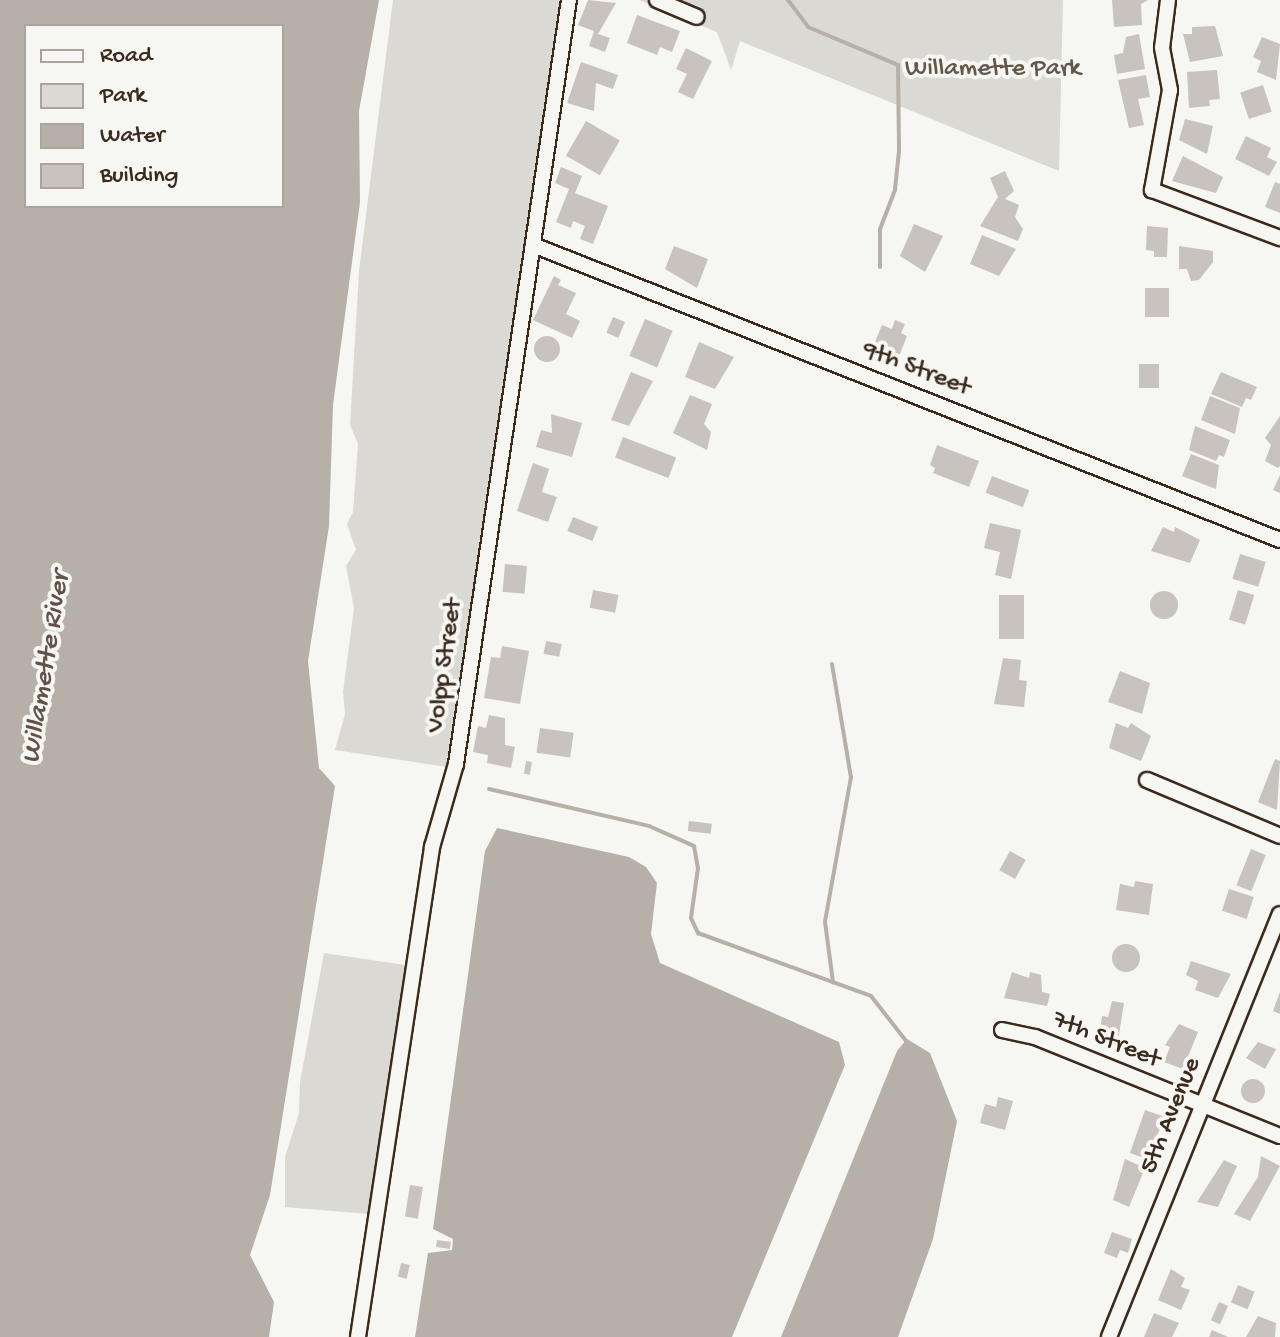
<!DOCTYPE html>
<style>
body{margin:0}
#map{position:relative;width:1280px;height:1337px;overflow:hidden;background:#f6f6f2;font-family:"Gochi Hand",sans-serif}
div>[style]{position:absolute}
.green>*{inset:0;background:#dad9d3}
.water>*{inset:0;background:#b6b0a9}
.stream>*{height:4px;margin:-2px;padding:0 2px;transform-origin:2px;border-radius:2px;background:#b6b0a9}
.building>*{inset:0;background:#c8c3be;transform-origin:0 0}
.round{border-radius:50%}
.roads{filter:drop-shadow(2px 0 #3b2a1e) drop-shadow(-2px 0 #3b2a1e) drop-shadow(0 2px #3b2a1e) drop-shadow(0 -2px #3b2a1e)}
.minor>*{height:14px;margin:-7px;padding:0 7px;transform-origin:7px;border-radius:7px;background:#f6f6f2}
span{translate:-50% -50%;white-space:nowrap;text-align:center;line-height:1.15;-webkit-text-stroke:8px #f6f6f2;paint-order:stroke}
.park-label{font-size:26px;color:#63564b}
.street-label{font-size:26px;color:#3b2a1e}
.water-label{font-size:28px;color:#605248;font-style:italic}
.legend{position:absolute;left:24px;top:24px;width:260px;height:184px;box-sizing:border-box;background:#f6f6f2;border:2px solid #aba49d;margin:0;padding:10px 14px;list-style:none;font-size:24px;color:#3b2a1e}
.legend li{display:flex;align-items:center;gap:16px;height:40px}
.legend b{width:40px;border:2px solid #aba49d}
</style>
<div id="map">
<div class="green">
<div style="clip-path:polygon(393px 0,562px 0,527px 222px,529px 252px,513px 326px,447px 767px,335px 750px,345px 714px,343px 692px,354px 608px,346px 566px,356px 550px,347px 524px,353px 512px,358px 444px,350px 425px,359px 271px)"></div>
<div style="clip-path:polygon(639px 0,1063px 0,1059px 171px,740px 41px,731px 70px,717px 32px)"></div>
<div style="clip-path:polygon(324px 953px,405px 965px,369px 1214px,285px 1207px,285px 1157px,299px 1113px,300px 1082px)"></div>
</div>
<div class="water">
<div style="clip-path:polygon(evenodd,0 0,379px 0,359px 111px,360px 202px,333px 405px,329px 526px,308px 661px,319px 768px,335px 786px,270px 1195px,250px 1255px,274px 1302px,269px 1337px,0 1337px,0 0,26px 26px,282px 26px,282px 206px,26px 206px,26px 26px)"></div>
<div style="clip-path:polygon(497px 828px,629px 857px,646px 867px,657px 883px,651px 934px,660px 963px,839px 1042px,845px 1065px,732px 1337px,415px 1337px,428px 1253px,452px 1250px,453px 1239px,433px 1229px,485px 851px)"></div>
<div style="clip-path:polygon(907px 1039px,930px 1053px,957px 1121px,933px 1239px,898px 1337px,781px 1337px,897px 1051px)"></div>
</div>
<div class="stream">
<div style="left:788px;top:0;width:34px;rotate:53deg"></div>
<div style="left:808px;top:27px;width:98px;rotate:22.9deg"></div>
<div style="left:898px;top:65px;width:86px;rotate:89.3deg"></div>
<div style="left:899px;top:151px;width:39px;rotate:96deg"></div>
<div style="left:895px;top:190px;width:42px;rotate:111deg"></div>
<div style="left:880px;top:229px;width:38px;rotate:90deg"></div>
<div style="left:832px;top:664px;width:115px;rotate:80.5deg"></div>
<div style="left:851px;top:777px;width:147px;rotate:100.2deg"></div>
<div style="left:825px;top:922px;width:61px;rotate:82.4deg"></div>
<div style="left:489px;top:789px;width:164px;rotate:13deg"></div>
<div style="left:649px;top:826px;width:49px;rotate:24deg"></div>
<div style="left:694px;top:846px;width:22px;rotate:80deg"></div>
<div style="left:698px;top:868px;width:50px;rotate:98deg"></div>
<div style="left:691px;top:918px;width:17px;rotate:65deg"></div>
<div style="left:698px;top:933px;width:184px;rotate:20deg"></div>
<div style="left:871px;top:996px;width:58px;rotate:52deg"></div>
</div>
<div class="building">
<div style="clip-path:polygon(588px 0,616px 3px,598px 34px,610px 38px,605px 52px,589px 46px,594px 31px,578px 25px)"></div>
<div style="clip-path:polygon(1112px 0,1148px 0,1141px 4px,1142px 25px,1114px 27px)"></div>
<div style="clip-path:polygon(637px 15px,680px 31px,672px 52px,660px 47px,657px 55px,627px 43px)"></div>
<div style="clip-path:polygon(1215px 26px,1223px 56px,1190px 62px,1183px 34px,1192px 34px,1192px 27px)"></div>
<div style="clip-path:polygon(1139px 34px,1145px 69px,1117px 74px,1114px 55px,1123px 53px,1126px 37px)"></div>
<div style="clip-path:polygon(1262px 37px,1280px 44px,1276px 80px,1257px 72px,1261px 61px,1253px 57px)"></div>
<div style="clip-path:polygon(686px 48px,712px 61px,693px 99px,678px 92px,687px 74px,676px 69px)"></div>
<div style="clip-path:polygon(581px 62px,618px 75px,613px 89px,596px 83px,594px 111px,567px 103px)"></div>
<div style="clip-path:polygon(1217px 70px,1220px 99px,1209px 100px,1210px 106px,1189px 108px,1187px 72px)"></div>
<div style="clip-path:polygon(1146px 75px,1150px 97px,1138px 99px,1144px 125px,1129px 128px,1118px 80px)"></div>
<div style="left:1263px;top:85px;width:28px;height:24px;rotate:72deg"></div>
<div style="clip-path:polygon(1185px 119px,1213px 126px,1207px 154px,1179px 140px)"></div>
<div style="left:586px;top:121px;width:39px;height:40px;rotate:30deg"></div>
<div style="clip-path:polygon(1246px 136px,1271px 148px,1267px 157px,1277px 162px,1269px 176px,1235px 159px)"></div>
<div style="clip-path:polygon(1183px 156px,1223px 177px,1216px 193px,1172px 181px)"></div>
<div style="clip-path:polygon(561px 167px,582px 176px,575px 193px,608px 206px,593px 244px,580px 239px,585px 226px,573px 221px,571px 228px,556px 222px,569px 189px,555px 183px)"></div>
<div style="clip-path:polygon(1005px 171px,1014px 191px,1005px 199px,1019px 205px,1015px 217px,1023px 229px,1018px 241px,980px 226px,998px 197px,990px 178px)"></div>
<div style="clip-path:polygon(1275px 182px,1280px 184px,1280px 213px,1265px 207px)"></div>
<div style="clip-path:polygon(914px 224px,943px 236px,925px 272px,900px 256px)"></div>
<div style="clip-path:polygon(1147px 226px,1168px 228px,1167px 257px,1154px 257px,1154px 251px,1146px 250px)"></div>
<div style="clip-path:polygon(982px 235px,1016px 249px,999px 276px,970px 264px)"></div>
<div style="clip-path:polygon(674px 246px,708px 259px,697px 288px,665px 269px)"></div>
<div style="clip-path:polygon(1179px 246px,1213px 251px,1213px 262px,1199px 280px,1191px 281px,1187px 269px,1179px 269px)"></div>
<div style="clip-path:polygon(554px 276px,561px 280px,558px 285px,576px 293px,566px 314px,580px 321px,572px 338px,533px 320px)"></div>
<div style="left:1145px;top:288px;width:24px;height:29px"></div>
<div style="left:613px;top:317px;width:13px;height:17px;rotate:23deg"></div>
<div style="left:645px;top:319px;width:30px;height:40px;rotate:23deg"></div>
<div style="clip-path:polygon(895px 320px,905px 324px,901px 333px,907px 336px,897px 361px,869px 356px,882px 325px,892px 329px)"></div>
<div class="round" style="left:534px;top:336px;width:26px;height:26px"></div>
<div style="clip-path:polygon(699px 342px,734px 357px,715px 389px,685px 377px)"></div>
<div style="left:1139px;top:364px;width:20px;height:24px"></div>
<div style="clip-path:polygon(631px 372px,653px 381px,629px 426px,611px 420px)"></div>
<div style="clip-path:polygon(1221px 372px,1257px 387px,1251px 400px,1246px 398px,1242px 407px,1211px 394px)"></div>
<div style="clip-path:polygon(690px 395px,712px 404px,704px 424px,711px 432px,707px 450px,673px 433px)"></div>
<div style="clip-path:polygon(1210px 396px,1240px 408px,1235px 434px,1201px 420px)"></div>
<div style="clip-path:polygon(551px 414px,582px 423px,572px 457px,536px 447px,541px 430px,552px 433px)"></div>
<div style="clip-path:polygon(1280px 416px,1280px 466px,1278px 468px,1265px 461px,1271px 445px,1265px 438px)"></div>
<div style="clip-path:polygon(1195px 426px,1230px 440px,1224px 457px,1219px 455px,1216px 461px,1189px 450px)"></div>
<div style="left:623px;top:437px;width:57px;height:22px;rotate:21deg"></div>
<div style="clip-path:polygon(937px 445px,979px 461px,969px 487px,933px 473px,935px 468px,930px 465px)"></div>
<div style="clip-path:polygon(1191px 454px,1219px 465px,1216px 489px,1182px 476px)"></div>
<div style="clip-path:polygon(533px 463px,549px 469px,542px 492px,557px 497px,548px 522px,517px 511px)"></div>
<div style="clip-path:polygon(1280px 475px,1280px 493px,1273px 490px)"></div>
<div style="left:992px;top:476px;width:40px;height:18px;rotate:21deg"></div>
<div style="left:573px;top:517px;width:27px;height:15px;rotate:22deg"></div>
<div style="clip-path:polygon(990px 523px,1021px 530px,1011px 579px,995px 575px,1000px 552px,984px 548px)"></div>
<div style="clip-path:polygon(1163px 527px,1174px 532px,1175px 527px,1200px 540px,1190px 563px,1151px 551px)"></div>
<div style="left:1240px;top:554px;width:27px;height:26px;rotate:17deg"></div>
<div style="left:505px;top:564px;width:22px;height:28px;rotate:5deg"></div>
<div style="left:593px;top:590px;width:26px;height:18px;rotate:11deg"></div>
<div style="left:1238px;top:590px;width:17px;height:31px;rotate:17deg"></div>
<div class="round" style="left:1150px;top:591px;width:28px;height:28px"></div>
<div style="left:1024px;top:595px;width:44px;height:25px;rotate:90deg"></div>
<div style="left:546px;top:641px;width:16px;height:13px;rotate:11deg"></div>
<div style="clip-path:polygon(502px 646px,529px 651px,520px 704px,484px 698px,491px 657px,500px 658px)"></div>
<div style="clip-path:polygon(1003px 658px,1021px 660px,1019px 680px,1027px 681px,1024px 707px,994px 704px)"></div>
<div style="clip-path:polygon(1120px 671px,1150px 683px,1142px 714px,1108px 702px)"></div>
<div style="clip-path:polygon(489px 715px,505px 718px,505px 745px,515px 747px,511px 768px,487px 763px,488px 755px,473px 752px,478px 726px,486px 728px)"></div>
<div style="clip-path:polygon(1116px 723px,1128px 728px,1131px 723px,1151px 736px,1141px 761px,1109px 748px)"></div>
<div style="left:540px;top:728px;width:34px;height:25px;rotate:8deg"></div>
<div style="clip-path:polygon(1275px 759px,1280px 761px,1277px 810px,1258px 802px)"></div>
<div style="left:526px;top:761px;width:6px;height:13px;rotate:9deg"></div>
<div style="left:689px;top:821px;width:23px;height:10px;rotate:7deg"></div>
<div style="left:1251px;top:849px;width:16px;height:39px;rotate:22deg"></div>
<div style="left:1010px;top:851px;width:18px;height:22px;rotate:29deg"></div>
<div style="clip-path:polygon(1135px 881px,1153px 884px,1149px 915px,1116px 910px,1120px 884px,1134px 887px)"></div>
<div style="left:1229px;top:889px;width:26px;height:23px;rotate:18deg"></div>
<div class="round" style="left:1112px;top:944px;width:28px;height:28px"></div>
<div style="clip-path:polygon(1191px 961px,1231px 974px,1218px 998px,1195px 990px,1198px 981px,1186px 975px)"></div>
<div style="clip-path:polygon(1012px 972px,1029px 978px,1030px 972px,1041px 975px,1042px 992px,1050px 994px,1047px 1006px,1004px 998px)"></div>
<div style="clip-path:polygon(1280px 992px,1280px 1014px,1273px 1011px)"></div>
<div style="clip-path:polygon(1112px 1001px,1124px 1003px,1118px 1041px,1099px 1037px,1102px 1016px,1108px 1017px)"></div>
<div style="clip-path:polygon(1179px 1024px,1198px 1032px,1183px 1069px,1164px 1062px,1170px 1047px,1165px 1045px)"></div>
<div style="clip-path:polygon(1258px 1042px,1276px 1049px,1265px 1069px,1246px 1058px)"></div>
<div class="round" style="left:1241px;top:1079px;width:24px;height:24px"></div>
<div style="clip-path:polygon(998px 1097px,1013px 1101px,1005px 1130px,980px 1123px,985px 1104px,996px 1107px)"></div>
<div style="clip-path:polygon(1145px 1110px,1165px 1117px,1147px 1159px,1130px 1153px)"></div>
<div style="clip-path:polygon(1261px 1156px,1280px 1166px,1250px 1221px,1234px 1214px,1258px 1177px)"></div>
<div style="clip-path:polygon(1125px 1159px,1145px 1168px,1129px 1207px,1113px 1200px)"></div>
<div style="clip-path:polygon(1224px 1160px,1237px 1166px,1218px 1207px,1197px 1202px)"></div>
<div style="left:410px;top:1185px;width:13px;height:32px;rotate:9deg"></div>
<div style="clip-path:polygon(1112px 1232px,1132px 1239px,1128px 1253px,1120px 1250px,1117px 1258px,1104px 1253px)"></div>
<div style="left:437px;top:1240px;width:14px;height:7px;rotate:8deg"></div>
<div style="left:401px;top:1263px;width:9px;height:14px;rotate:13deg"></div>
<div style="clip-path:polygon(1171px 1269px,1185px 1278px,1181px 1287px,1190px 1290px,1181px 1310px,1158px 1300px)"></div>
<div style="left:1238px;top:1285px;width:18px;height:19px;rotate:22deg"></div>
<div style="left:1219px;top:1302px;width:10px;height:20px;rotate:24deg"></div>
<div style="clip-path:polygon(1154px 1313px,1179px 1323px,1172px 1337px,1144px 1337px)"></div>
<div style="clip-path:polygon(1258px 1316px,1276px 1323px,1275px 1337px,1246px 1337px)"></div>
<div style="clip-path:polygon(1212px 1330px,1228px 1337px,1209px 1337px)"></div>
</div>
<div class="roads">
<div class="minor">
<div style="left:657px;top:0;width:43px;rotate:23deg"></div>
<div style="left:1168px;top:0;width:48px;rotate:97.1deg"></div>
<div style="left:1162px;top:48px;width:43px;rotate:79.2deg"></div>
<div style="left:1170px;top:90px;width:102px;rotate:100.2deg"></div>
<div style="left:1152px;top:190px;width:137px;rotate:20.6deg"></div>
<div style="left:533px;top:245px;width:803px;rotate:21.55deg"></div>
<div style="left:1147px;top:780px;width:144px;rotate:22.8deg"></div>
<div style="left:1002px;top:1030px;width:34px;rotate:12deg"></div>
<div style="left:1035px;top:1037px;width:264px;rotate:22deg"></div>
<div style="left:358px;top:1337px;width:496px;rotate:-81.4deg"></div>
<div style="left:432px;top:847px;width:86px;rotate:-73.9deg"></div>
<div style="left:456px;top:764px;width:772px;rotate:-81.59deg"></div>
<div style="left:1109px;top:1337px;width:456px;rotate:-68deg"></div>
</div>
</div>
<div class="park-label">
<span style="left:993px;top:70px">Willamette Park</span>
</div>
<div class="street-label">
<span style="left:916px;top:370px;rotate:21deg">9th Street</span>
<span style="left:446px;top:666px;rotate:-82deg">Volpp Street</span>
<span style="left:1106px;top:1041px;rotate:22deg">7th Street</span>
<span style="left:1172px;top:1116px;rotate:-68deg">5th Avenue</span>
</div>
<div class="water-label">
<span style="left:47px;top:668px;rotate:-81deg">Willamette River</span>
</div>
<ul class="legend">
<li><b style="height:10px;background:#f6f6f2"></b>Road</li>
<li><b style="height:22px;background:#dad9d3"></b>Park</li>
<li><b style="height:22px;background:#b6b0a9"></b>Water</li>
<li><b style="height:22px;background:#c8c3be"></b>Building</li>
</ul>
</div>
